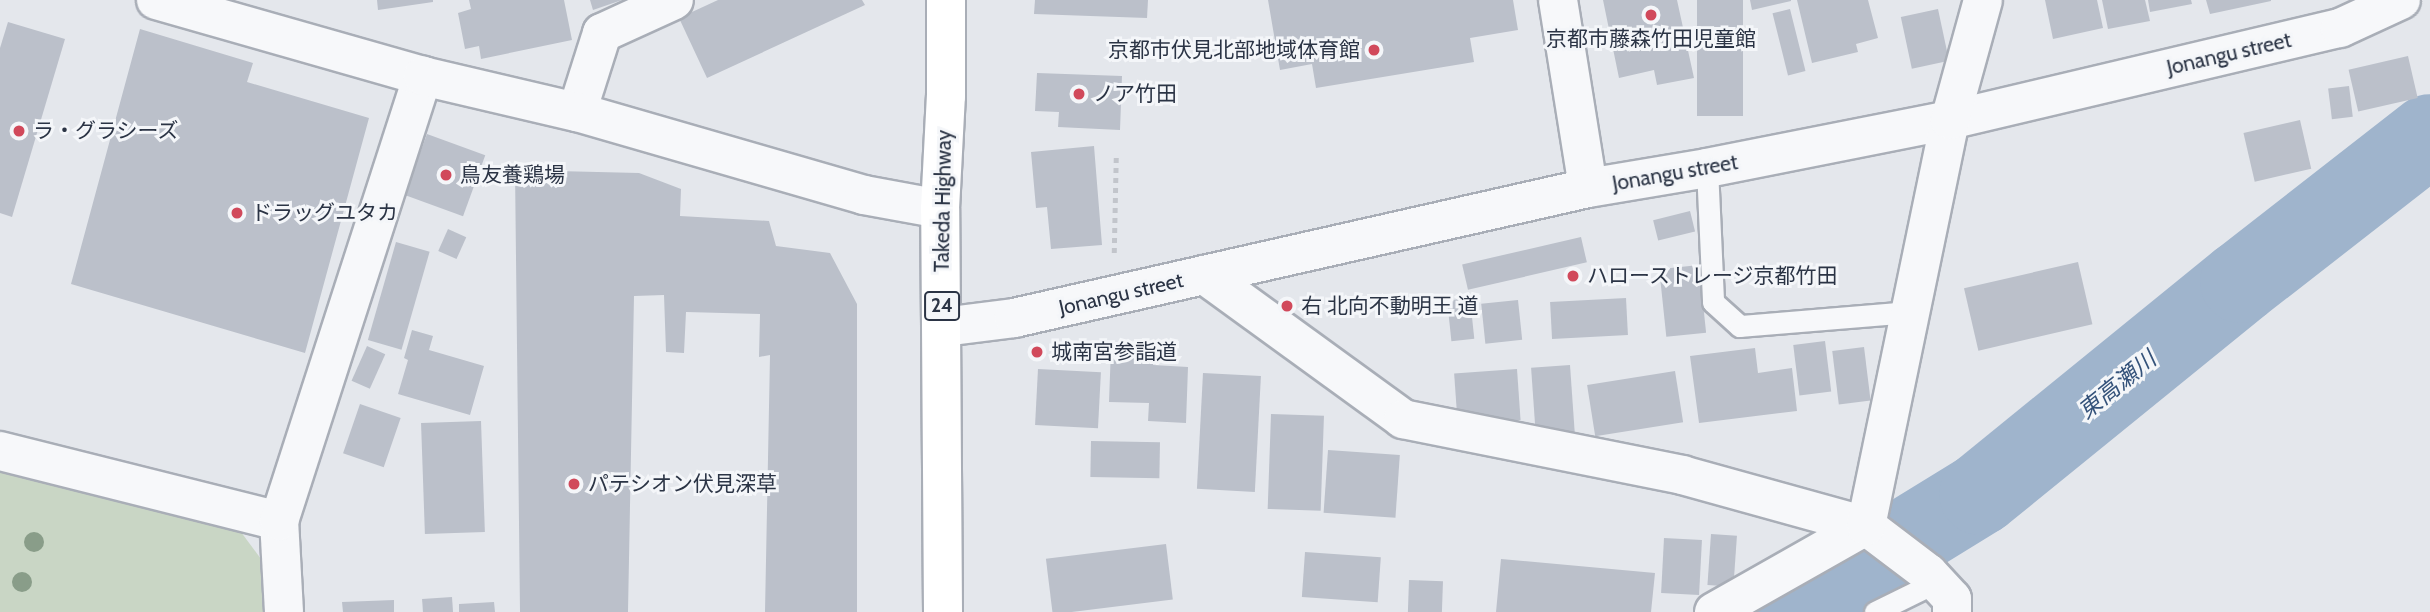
<!DOCTYPE html>
<meta charset="utf-8">
<style>
body{margin:0}
#map{position:relative;width:2430px;height:612px;overflow:hidden;background:#e4e7ec;font-family:Cabin,"Noto Sans JP",sans-serif}
div>[style]{position:absolute}
.green>*{inset:0;background:#c9d6c5}
.river>*{height:82px;margin:-41px;padding:0 41px;transform-origin:41px;border-radius:41px;background:#9fb4cc}
.building>*{inset:0;background:#bbc0ca;transform-origin:0 0}
.path>*{height:4.5px;margin-top:-2.25px;transform-origin:0;background:repeating-linear-gradient(90deg,#c2c5cb 0 5px,transparent 0 10px)}
.roads{filter:drop-shadow(2px 0 #a9aeb7) drop-shadow(-2px 0 #a9aeb7) drop-shadow(0 2px #a9aeb7) drop-shadow(0 -2px #a9aeb7)}
.service>*{height:21px;margin:-10.5px;padding:0 10.5px;transform-origin:10.5px;border-radius:10.5px;background:#f7f8fa}
.minor>*{height:38px;margin:-19px;padding:0 19px;transform-origin:19px;border-radius:19px;background:#f7f8fa}
.tertiary>*{height:38px;margin:-19px;padding:0 19px;transform-origin:19px;border-radius:19px;background:#f7f8fa}
.trunk>*{height:38px;margin:-19px;padding:0 19px;transform-origin:19px;border-radius:19px;background:#fff}
.trees>*{width:20px;height:20px;margin:-10px;border-radius:50%;background:#899d89}
.dots>*{width:19px;height:19px;translate:-50% -50%;box-sizing:border-box;border:4px solid #f4f6f9;border-radius:50%}
span{translate:-50% -50%;white-space:nowrap;text-align:center;line-height:1.15;-webkit-text-stroke:6px #f4f6f9;paint-order:stroke}
.shield-label span{padding:2px 5px;background:#f4f6f9;border:2px solid;border-radius:5px;-webkit-text-stroke-width:0}
.shield-label{font-size:19px;color:#2b3445;font-weight:700}
.poi-label{font-size:21px;color:#2b3445}
.right{translate:-100% -50%;text-align:right}
.left{translate:0 -50%;text-align:left}
.street-label{font-size:21px;color:#2b3445}
.water-label{font-size:23px;color:#34527a;font-style:italic}
</style>
<div id="map">
<div class="green">
<div style="clip-path:polygon(0 470px,235px 524px,264px 563px,264px 612px,0 612px)"></div>
</div>
<div class="river">
<div style="left:1788px;top:612px;width:225px;rotate:-31.6deg"></div>
<div style="left:1980px;top:494px;width:336px;rotate:-39.1deg"></div>
<div style="left:2241px;top:282px;width:239px;rotate:-37.9deg"></div>
</div>
<div class="building">
<div style="clip-path:polygon(377px 0,433px 0,433px 2px,378px 10px)"></div>
<div style="clip-path:polygon(469px 0,564px 0,572px 40px,481px 59px,479px 46px,465px 49px,458px 13px,471px 9px)"></div>
<div style="clip-path:polygon(590px 0,622px 0,593px 10px)"></div>
<div style="clip-path:polygon(718px 0,862px 0,865px 5px,707px 78px,679px 18px)"></div>
<div style="clip-path:polygon(1035px 0,1148px 0,1147px 18px,1034px 14px)"></div>
<div style="clip-path:polygon(1268px 0,1513px 0,1518px 30px,1470px 38px,1474px 62px,1316px 88px,1312px 64px,1280px 70px)"></div>
<div style="clip-path:polygon(1603px 0,1677px 0,1694px 78px,1657px 85px,1654px 70px,1619px 78px)"></div>
<div style="left:1697px;top:0;width:46px;height:116px"></div>
<div style="clip-path:polygon(1750px 0,1791px 0,1791px 1px,1752px 10px)"></div>
<div style="clip-path:polygon(1797px 0,1868px 0,1878px 38px,1856px 44px,1858px 52px,1812px 63px)"></div>
<div style="clip-path:polygon(2045px 0,2097px 0,2103px 28px,2053px 39px)"></div>
<div style="clip-path:polygon(2102px 0,2145px 0,2150px 21px,2108px 29px)"></div>
<div style="clip-path:polygon(2148px 0,2191px 0,2192px 4px,2150px 12px)"></div>
<div style="clip-path:polygon(2206px 0,2271px 0,2271px 1px,2210px 14px)"></div>
<div style="left:1790px;top:9px;width:64px;height:18px;rotate:76deg"></div>
<div style="left:1938px;top:9px;width:53px;height:38px;rotate:78deg"></div>
<div style="clip-path:polygon(8px 22px,65px 39px,12px 217px,0 213px,0 48px)"></div>
<div style="clip-path:polygon(140px 29px,253px 63px,247px 82px,369px 118px,305px 353px,71px 284px)"></div>
<div style="left:2408px;top:56px;width:43px;height:61px;rotate:77deg"></div>
<div style="clip-path:polygon(1037px 73px,1122px 76px,1120px 130px,1058px 127px,1059px 112px,1035px 111px)"></div>
<div style="left:2349px;top:86px;width:31px;height:21px;rotate:83deg"></div>
<div style="left:2300px;top:120px;width:50px;height:58px;rotate:77deg"></div>
<div style="left:427px;top:134px;width:62px;height:65px;rotate:20deg"></div>
<div style="clip-path:polygon(1094px 146px,1102px 245px,1051px 249px,1047px 207px,1036px 208px,1031px 152px)"></div>
<div style="clip-path:polygon(515px 170px,639px 173px,681px 189px,680px 216px,769px 221px,776px 246px,830px 253px,857px 304px,857px 612px,765px 612px,770px 355px,759px 357px,760px 314px,686px 312px,684px 353px,666px 352px,664px 295px,634px 296px,628px 612px,520px 612px)"></div>
<div style="left:1690px;top:211px;width:21px;height:38px;rotate:76deg"></div>
<div style="left:448px;top:229px;width:20px;height:24px;rotate:24deg"></div>
<div style="left:1581px;top:237px;width:26px;height:122px;rotate:77deg"></div>
<div style="left:396px;top:242px;width:35px;height:102px;rotate:16deg"></div>
<div style="left:2078px;top:262px;width:64px;height:117px;rotate:77deg"></div>
<div style="left:1699px;top:265px;width:68px;height:40px;rotate:84deg"></div>
<div style="left:1470px;top:298px;width:41px;height:23px;rotate:84deg"></div>
<div style="left:1626px;top:298px;width:37px;height:76px;rotate:87deg"></div>
<div style="left:1518px;top:300px;width:40px;height:37px;rotate:84deg"></div>
<div style="clip-path:polygon(412px 330px,433px 336px,429px 350px,484px 366px,470px 415px,398px 394px,408px 360px,404px 358px)"></div>
<div style="left:1825px;top:341px;width:51px;height:32px;rotate:83deg"></div>
<div style="left:367px;top:346px;width:20px;height:38px;rotate:24deg"></div>
<div style="left:1864px;top:347px;width:54px;height:32px;rotate:83deg"></div>
<div style="clip-path:polygon(1111px 348px,1154px 350px,1153px 365px,1188px 367px,1186px 423px,1148px 421px,1149px 403px,1109px 402px)"></div>
<div style="clip-path:polygon(1755px 348px,1758px 373px,1792px 368px,1797px 411px,1699px 423px,1690px 356px)"></div>
<div style="left:1570px;top:365px;width:70px;height:39px;rotate:86deg"></div>
<div style="left:1038px;top:369px;width:63px;height:56px;rotate:3deg"></div>
<div style="left:1517px;top:369px;width:51px;height:63px;rotate:86deg"></div>
<div style="left:1675px;top:371px;width:52px;height:89px;rotate:81deg"></div>
<div style="left:1203px;top:373px;width:58px;height:116px;rotate:3deg"></div>
<div style="left:360px;top:404px;width:43px;height:52px;rotate:19deg"></div>
<div style="left:1271px;top:414px;width:53px;height:95px;rotate:2deg"></div>
<div style="left:481px;top:421px;width:111px;height:60px;rotate:88deg"></div>
<div style="left:1091px;top:441px;width:69px;height:36px;rotate:1deg"></div>
<div style="left:1328px;top:450px;width:72px;height:63px;rotate:4deg"></div>
<div style="left:1711px;top:534px;width:26px;height:51px;rotate:4deg"></div>
<div style="left:1664px;top:538px;width:38px;height:55px;rotate:3deg"></div>
<div style="left:1166px;top:544px;width:56px;height:121px;rotate:83deg"></div>
<div style="left:1305px;top:552px;width:76px;height:45px;rotate:4deg"></div>
<div style="clip-path:polygon(1501px 559px,1655px 573px,1651px 612px,1496px 612px)"></div>
<div style="left:1409px;top:580px;width:34px;height:32px;rotate:2deg"></div>
<div style="left:452px;top:597px;width:15px;height:30px;rotate:86deg"></div>
<div style="clip-path:polygon(394px 600px,394px 612px,343px 612px,342px 602px)"></div>
<div style="clip-path:polygon(494px 602px,495px 612px,459px 612px,459px 604px)"></div>
</div>
<div class="path">
<div style="left:1114px;top:253px;width:98px;rotate:-88.8deg"></div>
</div>
<div class="roads">
<div class="service">
<div style="left:1707px;top:168px;width:134px;rotate:87.4deg"></div>
<div style="left:1713px;top:302px;width:36px;rotate:42deg"></div>
<div style="left:1740px;top:326px;width:172px;rotate:-4.7deg"></div>
<div style="left:1875px;top:612px;width:68px;rotate:-26.2deg"></div>
</div>
<div class="minor">
<div style="left:1558px;top:0;width:190px;rotate:80.9deg"></div>
<div style="left:577px;top:112px;width:83px;rotate:-72.4deg"></div>
<div style="left:602px;top:33px;width:79px;rotate:-24.6deg"></div>
<div style="left:1205px;top:275px;width:245px;rotate:36deg"></div>
<div style="left:1403px;top:419px;width:285px;rotate:11.3deg"></div>
<div style="left:1682px;top:475px;width:191px;rotate:15.5deg"></div>
<div style="left:1866px;top:526px;width:78px;rotate:37.2deg"></div>
<div style="left:1928px;top:573px;width:35px;rotate:47deg"></div>
<div style="left:1952px;top:599px;width:13px;rotate:90deg"></div>
<div style="left:943px;top:327px;width:72px;rotate:-7.2deg"></div>
<div style="left:1014px;top:318px;width:589px;rotate:-12.76deg"></div>
<div style="left:1588px;top:188px;width:121px;rotate:-9.5deg"></div>
<div style="left:1707px;top:168px;width:248px;rotate:-11.2deg"></div>
<div style="left:1950px;top:120px;width:401px;rotate:-13.3deg"></div>
<div style="left:2340px;top:28px;width:67px;rotate:-24.7deg"></div>
<div style="left:0;top:451px;width:288px;rotate:14.1deg"></div>
<div style="left:284px;top:612px;width:91px;rotate:-93.1deg"></div>
<div style="left:279px;top:521px;width:468px;rotate:-72.1deg"></div>
<div style="left:1714px;top:612px;width:175px;rotate:-29.5deg"></div>
<div style="left:1866px;top:526px;width:415px;rotate:-78.3deg"></div>
<div style="left:1950px;top:120px;width:124px;rotate:-74.6deg"></div>
</div>
<div class="tertiary">
<div style="left:156px;top:0;width:278px;rotate:15.9deg"></div>
<div style="left:423px;top:76px;width:158px;rotate:13.2deg"></div>
<div style="left:577px;top:112px;width:299px;rotate:16.1deg"></div>
<div style="left:864px;top:195px;width:77px;rotate:10.4deg"></div>
</div>
<div class="trunk">
<div style="left:943px;top:612px;width:403px;rotate:-90.4deg"></div>
<div style="left:940px;top:209px;width:113px;rotate:-87deg"></div>
<div style="left:946px;top:96px;width:96px;rotate:-90deg"></div>
</div>
</div>
<div class="trees">
<div style="left:34px;top:542px"></div>
<div style="left:22px;top:582px"></div>
</div>
<div class="dots">
<div style="left:1651px;top:15px;background:#d1495b"></div>
<div style="left:1374px;top:50px;background:#d1495b"></div>
<div style="left:1079px;top:94px;background:#d1495b"></div>
<div style="left:19px;top:131px;background:#d1495b"></div>
<div style="left:446px;top:175px;background:#d1495b"></div>
<div style="left:237px;top:213px;background:#d1495b"></div>
<div style="left:1573px;top:276px;background:#d1495b"></div>
<div style="left:1287px;top:306px;background:#d1495b"></div>
<div style="left:1037px;top:352px;background:#d1495b"></div>
<div style="left:574px;top:484px;background:#d1495b"></div>
</div>
<div class="shield-label">
<span style="left:942px;top:306px">24</span>
</div>
<div class="poi-label">
<span style="left:1651px;top:39px">京都市藤森竹田児童館</span>
<span class="right" style="left:1360px;top:50px">京都市伏見北部地域体育館</span>
<span class="left" style="left:1093px;top:94px">ノア竹田</span>
<span class="left" style="left:33px;top:131px">ラ・グラシーズ</span>
<span class="left" style="left:460px;top:175px">鳥友養鶏場</span>
<span class="left" style="left:251px;top:213px">ドラッグユタカ</span>
<span class="left" style="left:1587px;top:276px">ハローストレージ京都竹田</span>
<span class="left" style="left:1301px;top:306px">右 北向不動明王 道</span>
<span class="left" style="left:1051px;top:352px">城南宮参詣道</span>
<span class="left" style="left:588px;top:484px">パテシオン伏見深草</span>
</div>
<div class="street-label">
<span style="left:2229px;top:54px;rotate:-13deg">Jonangu street</span>
<span style="left:1675px;top:173px;rotate:-10deg">Jonangu street</span>
<span style="left:943px;top:201px;rotate:-89deg">Takeda Highway</span>
<span style="left:1121px;top:294px;rotate:-13deg">Jonangu street</span>
</div>
<div class="water-label">
<span style="left:2117px;top:385px;rotate:-39deg">東高瀬川</span>
</div>
</div>
